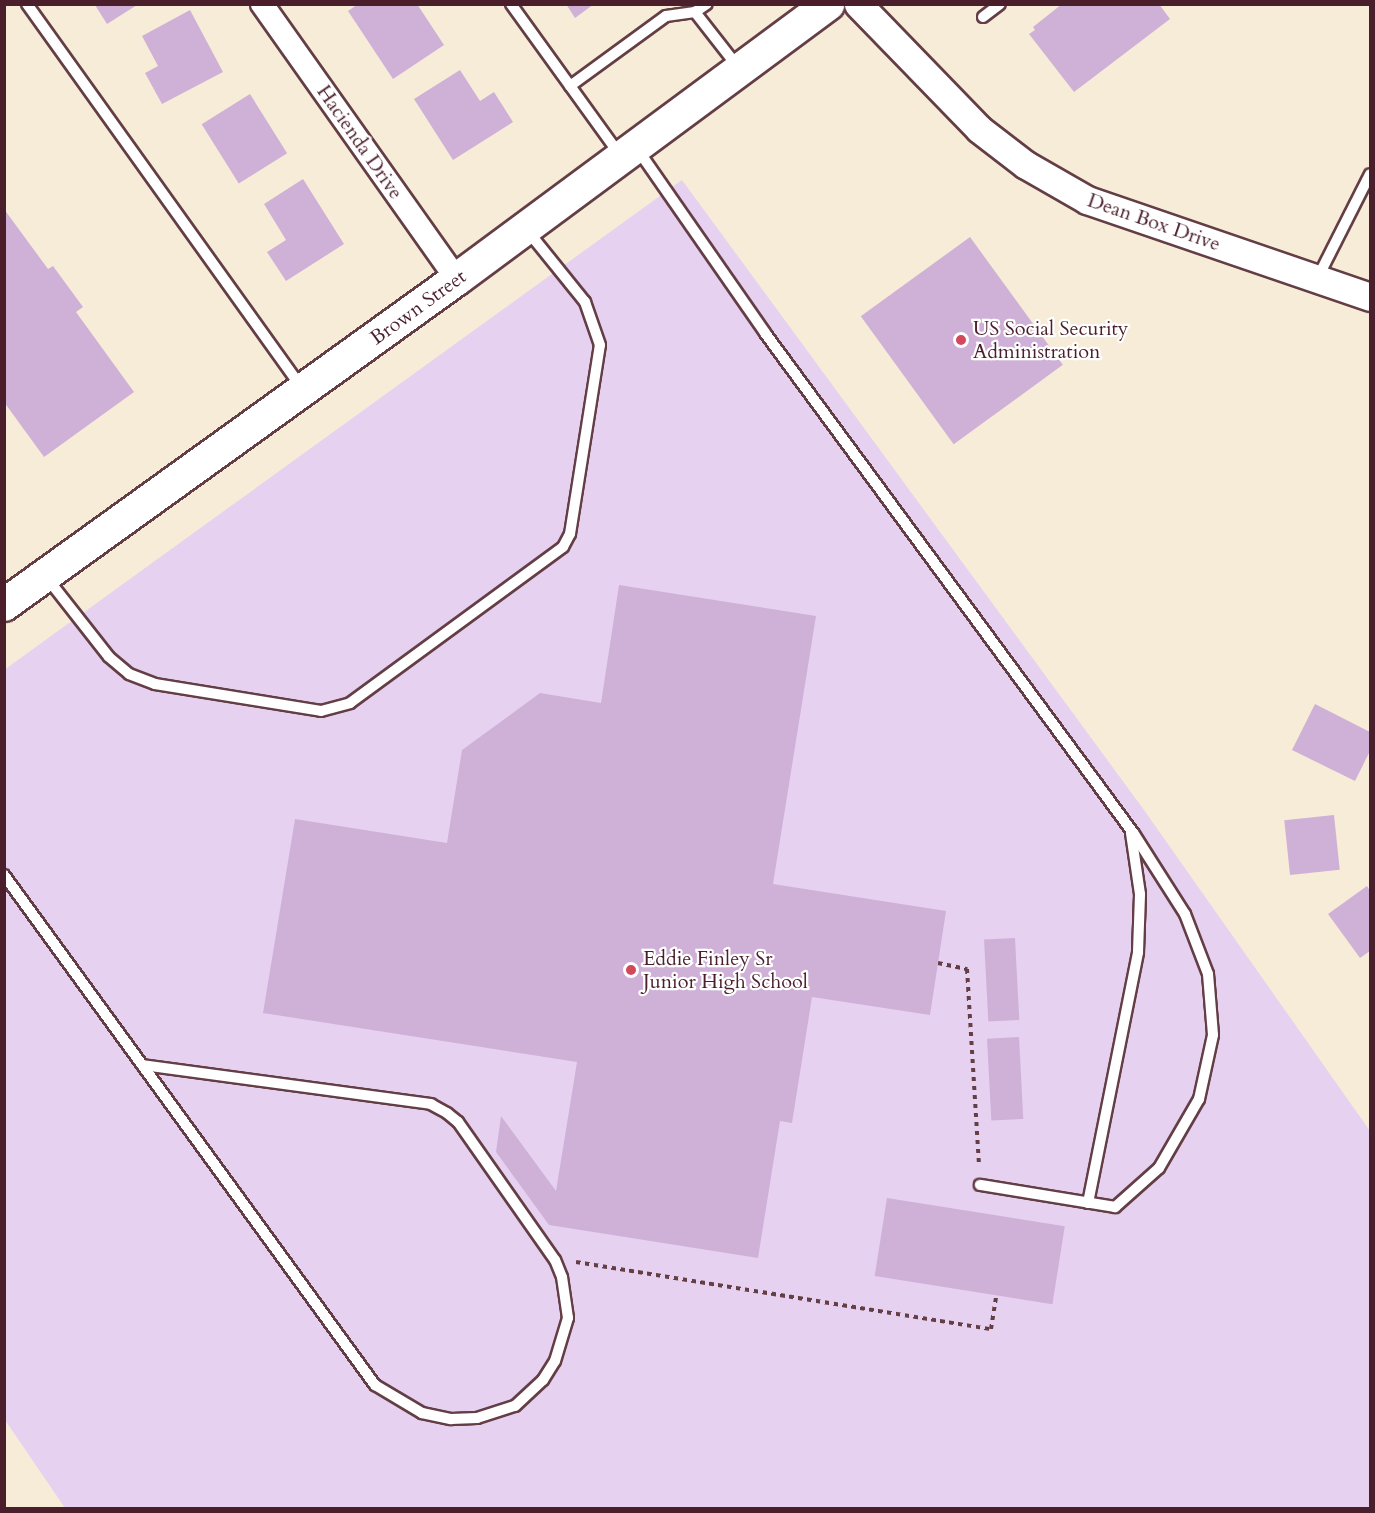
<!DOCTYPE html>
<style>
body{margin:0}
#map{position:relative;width:1375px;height:1513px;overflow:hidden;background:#f6ecd8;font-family:Cardo,serif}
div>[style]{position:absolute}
.built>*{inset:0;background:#e6d2f0}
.building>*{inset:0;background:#cfb1d8;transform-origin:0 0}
.path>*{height:4px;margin-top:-2px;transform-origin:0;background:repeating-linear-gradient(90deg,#643e45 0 4.5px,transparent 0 9px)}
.roads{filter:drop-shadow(2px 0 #643e45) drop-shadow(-2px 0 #643e45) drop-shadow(0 2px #643e45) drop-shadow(0 -2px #643e45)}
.service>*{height:10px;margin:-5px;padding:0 5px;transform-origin:5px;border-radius:5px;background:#fff}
.minor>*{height:22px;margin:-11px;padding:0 11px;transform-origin:11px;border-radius:11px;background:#fff}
.tertiary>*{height:27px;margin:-13.5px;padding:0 13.5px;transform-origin:13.5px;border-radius:13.5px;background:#fff}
.secondary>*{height:32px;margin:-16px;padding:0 16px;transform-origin:16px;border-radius:16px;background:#fff}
.dots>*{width:16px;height:16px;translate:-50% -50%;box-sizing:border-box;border:3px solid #fff;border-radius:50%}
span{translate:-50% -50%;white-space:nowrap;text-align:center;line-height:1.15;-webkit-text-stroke:4.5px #fff;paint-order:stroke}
.street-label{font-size:20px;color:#4a1f2b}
.poi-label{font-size:20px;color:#4a1f2b}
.left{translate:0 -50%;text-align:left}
.frame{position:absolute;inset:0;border:6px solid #4a1f2b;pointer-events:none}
</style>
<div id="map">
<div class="built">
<div style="clip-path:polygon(682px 180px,1144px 810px,1370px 1131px,1370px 1508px,65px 1508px,5px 1420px,4px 670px)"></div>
</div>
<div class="building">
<div style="clip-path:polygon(358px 4px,417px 4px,444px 45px,393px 79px,348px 11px)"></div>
<div style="clip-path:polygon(566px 4px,594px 4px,575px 18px)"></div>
<div style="clip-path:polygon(1062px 4px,1159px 4px,1170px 19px,1074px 92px,1029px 34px,1035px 30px,1033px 27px)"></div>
<div style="clip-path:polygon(95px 5px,137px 5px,107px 24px)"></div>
<div style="clip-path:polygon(190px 10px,223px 72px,162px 104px,145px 73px,158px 66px,142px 36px)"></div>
<div style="clip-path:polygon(460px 70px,480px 101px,494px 92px,513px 122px,453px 160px,414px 99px)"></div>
<div style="left:250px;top:94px;width:70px;height:57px;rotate:58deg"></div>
<div style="clip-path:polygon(303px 179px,344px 244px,286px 281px,267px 252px,286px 240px,264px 204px)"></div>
<div style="clip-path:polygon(4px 209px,48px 269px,53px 266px,83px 307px,76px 312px,134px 392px,44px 457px,4px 402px)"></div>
<div style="left:970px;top:237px;width:158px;height:135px;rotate:54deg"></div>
<div style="clip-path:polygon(619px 585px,816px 616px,773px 884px,946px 911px,930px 1015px,812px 997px,792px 1123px,780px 1121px,758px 1258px,549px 1225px,496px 1152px,501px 1116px,556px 1191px,577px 1062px,263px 1013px,295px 819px,447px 843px,462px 750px,540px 693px,601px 703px)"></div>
<div style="clip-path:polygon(1315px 704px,1370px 732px,1370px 751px,1355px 781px,1292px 750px)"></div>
<div style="left:1334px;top:815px;width:55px;height:50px;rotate:84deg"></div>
<div style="clip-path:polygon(1367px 886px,1370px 891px,1370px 951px,1360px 958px,1328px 914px)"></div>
<div style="left:1015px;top:938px;width:82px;height:31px;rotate:87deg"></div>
<div style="left:1019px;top:1037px;width:82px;height:32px;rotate:87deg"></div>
<div style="left:887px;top:1198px;width:180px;height:79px;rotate:9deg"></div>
</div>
<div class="path">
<div style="left:938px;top:963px;width:30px;rotate:12deg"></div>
<div style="left:967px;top:969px;width:198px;rotate:86.5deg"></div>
<div style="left:576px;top:1262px;width:420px;rotate:9.2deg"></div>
<div style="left:991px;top:1329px;width:33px;rotate:-81deg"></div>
</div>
<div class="roads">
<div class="service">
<div style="left:27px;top:4px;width:471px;rotate:54.4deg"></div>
<div style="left:511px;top:4px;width:186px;rotate:54.2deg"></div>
<div style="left:695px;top:12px;width:14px;rotate:-34deg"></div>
<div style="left:983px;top:17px;width:21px;rotate:-37deg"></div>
<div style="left:570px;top:86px;width:119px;rotate:-36.1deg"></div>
<div style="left:666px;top:16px;width:29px;rotate:-8deg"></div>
<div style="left:695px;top:12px;width:70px;rotate:52deg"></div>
<div style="left:638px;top:150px;width:223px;rotate:55.2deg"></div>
<div style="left:765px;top:333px;width:622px;rotate:53.63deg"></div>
<div style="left:1134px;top:834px;width:95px;rotate:57.5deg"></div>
<div style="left:1185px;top:914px;width:64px;rotate:69deg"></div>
<div style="left:1208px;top:974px;width:61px;rotate:85.3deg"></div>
<div style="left:1213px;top:1035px;width:66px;rotate:102.3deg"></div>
<div style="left:1199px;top:1099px;width:80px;rotate:120.1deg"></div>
<div style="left:1159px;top:1168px;width:59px;rotate:138.4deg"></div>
<div style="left:1115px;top:1207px;width:137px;rotate:-170.7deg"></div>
<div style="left:1318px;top:277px;width:115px;rotate:-63.2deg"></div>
<div style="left:47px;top:578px;width:100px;rotate:51.9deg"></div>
<div style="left:109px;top:657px;width:26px;rotate:40deg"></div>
<div style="left:129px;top:674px;width:28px;rotate:21deg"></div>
<div style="left:155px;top:684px;width:168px;rotate:9.2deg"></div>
<div style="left:321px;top:711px;width:30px;rotate:-15deg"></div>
<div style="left:350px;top:703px;width:264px;rotate:-36.2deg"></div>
<div style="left:563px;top:547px;width:15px;rotate:-62deg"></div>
<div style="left:570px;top:534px;width:191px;rotate:-81deg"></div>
<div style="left:600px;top:345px;width:46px;rotate:-109.2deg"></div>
<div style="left:585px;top:302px;width:92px;rotate:-128.9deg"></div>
<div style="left:4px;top:875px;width:631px;rotate:53.97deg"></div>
<div style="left:375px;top:1385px;width:55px;rotate:30.8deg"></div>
<div style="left:422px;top:1413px;width:30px;rotate:12deg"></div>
<div style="left:451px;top:1419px;width:26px;rotate:-2deg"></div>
<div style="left:477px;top:1418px;width:40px;rotate:-18deg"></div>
<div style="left:515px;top:1406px;width:38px;rotate:-43deg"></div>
<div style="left:543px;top:1380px;width:22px;rotate:-58deg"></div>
<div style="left:555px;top:1361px;width:45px;rotate:-73.2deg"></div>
<div style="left:568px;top:1318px;width:41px;rotate:-98.3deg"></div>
<div style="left:562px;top:1277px;width:18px;rotate:-112deg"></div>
<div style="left:555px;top:1260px;width:169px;rotate:-125.1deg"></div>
<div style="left:458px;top:1122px;width:14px;rotate:-141deg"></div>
<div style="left:447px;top:1113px;width:18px;rotate:-151deg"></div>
<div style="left:431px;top:1104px;width:291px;rotate:-172.3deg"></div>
<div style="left:1088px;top:1203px;width:256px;rotate:-78.7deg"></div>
<div style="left:1138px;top:952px;width:58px;rotate:-88deg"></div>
<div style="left:1140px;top:894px;width:62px;rotate:-98.4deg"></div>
</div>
<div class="minor">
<div style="left:262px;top:4px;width:337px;rotate:54.7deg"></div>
</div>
<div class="tertiary">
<div style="left:858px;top:4px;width:174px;rotate:45.9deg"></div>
<div style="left:979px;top:129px;width:59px;rotate:37.5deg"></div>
<div style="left:1026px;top:165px;width:70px;rotate:29.8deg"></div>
<div style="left:1087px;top:200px;width:299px;rotate:18.9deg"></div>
</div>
<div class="secondary">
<div style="left:4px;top:605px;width:558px;rotate:-35.74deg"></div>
<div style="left:457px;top:279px;width:462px;rotate:-36.5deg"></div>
</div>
</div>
<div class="dots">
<div style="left:961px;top:340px;background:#d1495b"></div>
<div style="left:631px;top:970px;background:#d1495b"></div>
</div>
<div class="street-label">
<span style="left:360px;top:142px;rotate:55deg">Hacienda Drive</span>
<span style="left:1154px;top:222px;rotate:19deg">Dean Box Drive</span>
<span style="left:418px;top:307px;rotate:-36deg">Brown Street</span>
</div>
<div class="poi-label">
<span class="left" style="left:973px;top:340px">US Social Security<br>Administration</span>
<span class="left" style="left:643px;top:970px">Eddie Finley Sr<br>Junior High School</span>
</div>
<div class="frame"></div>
</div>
